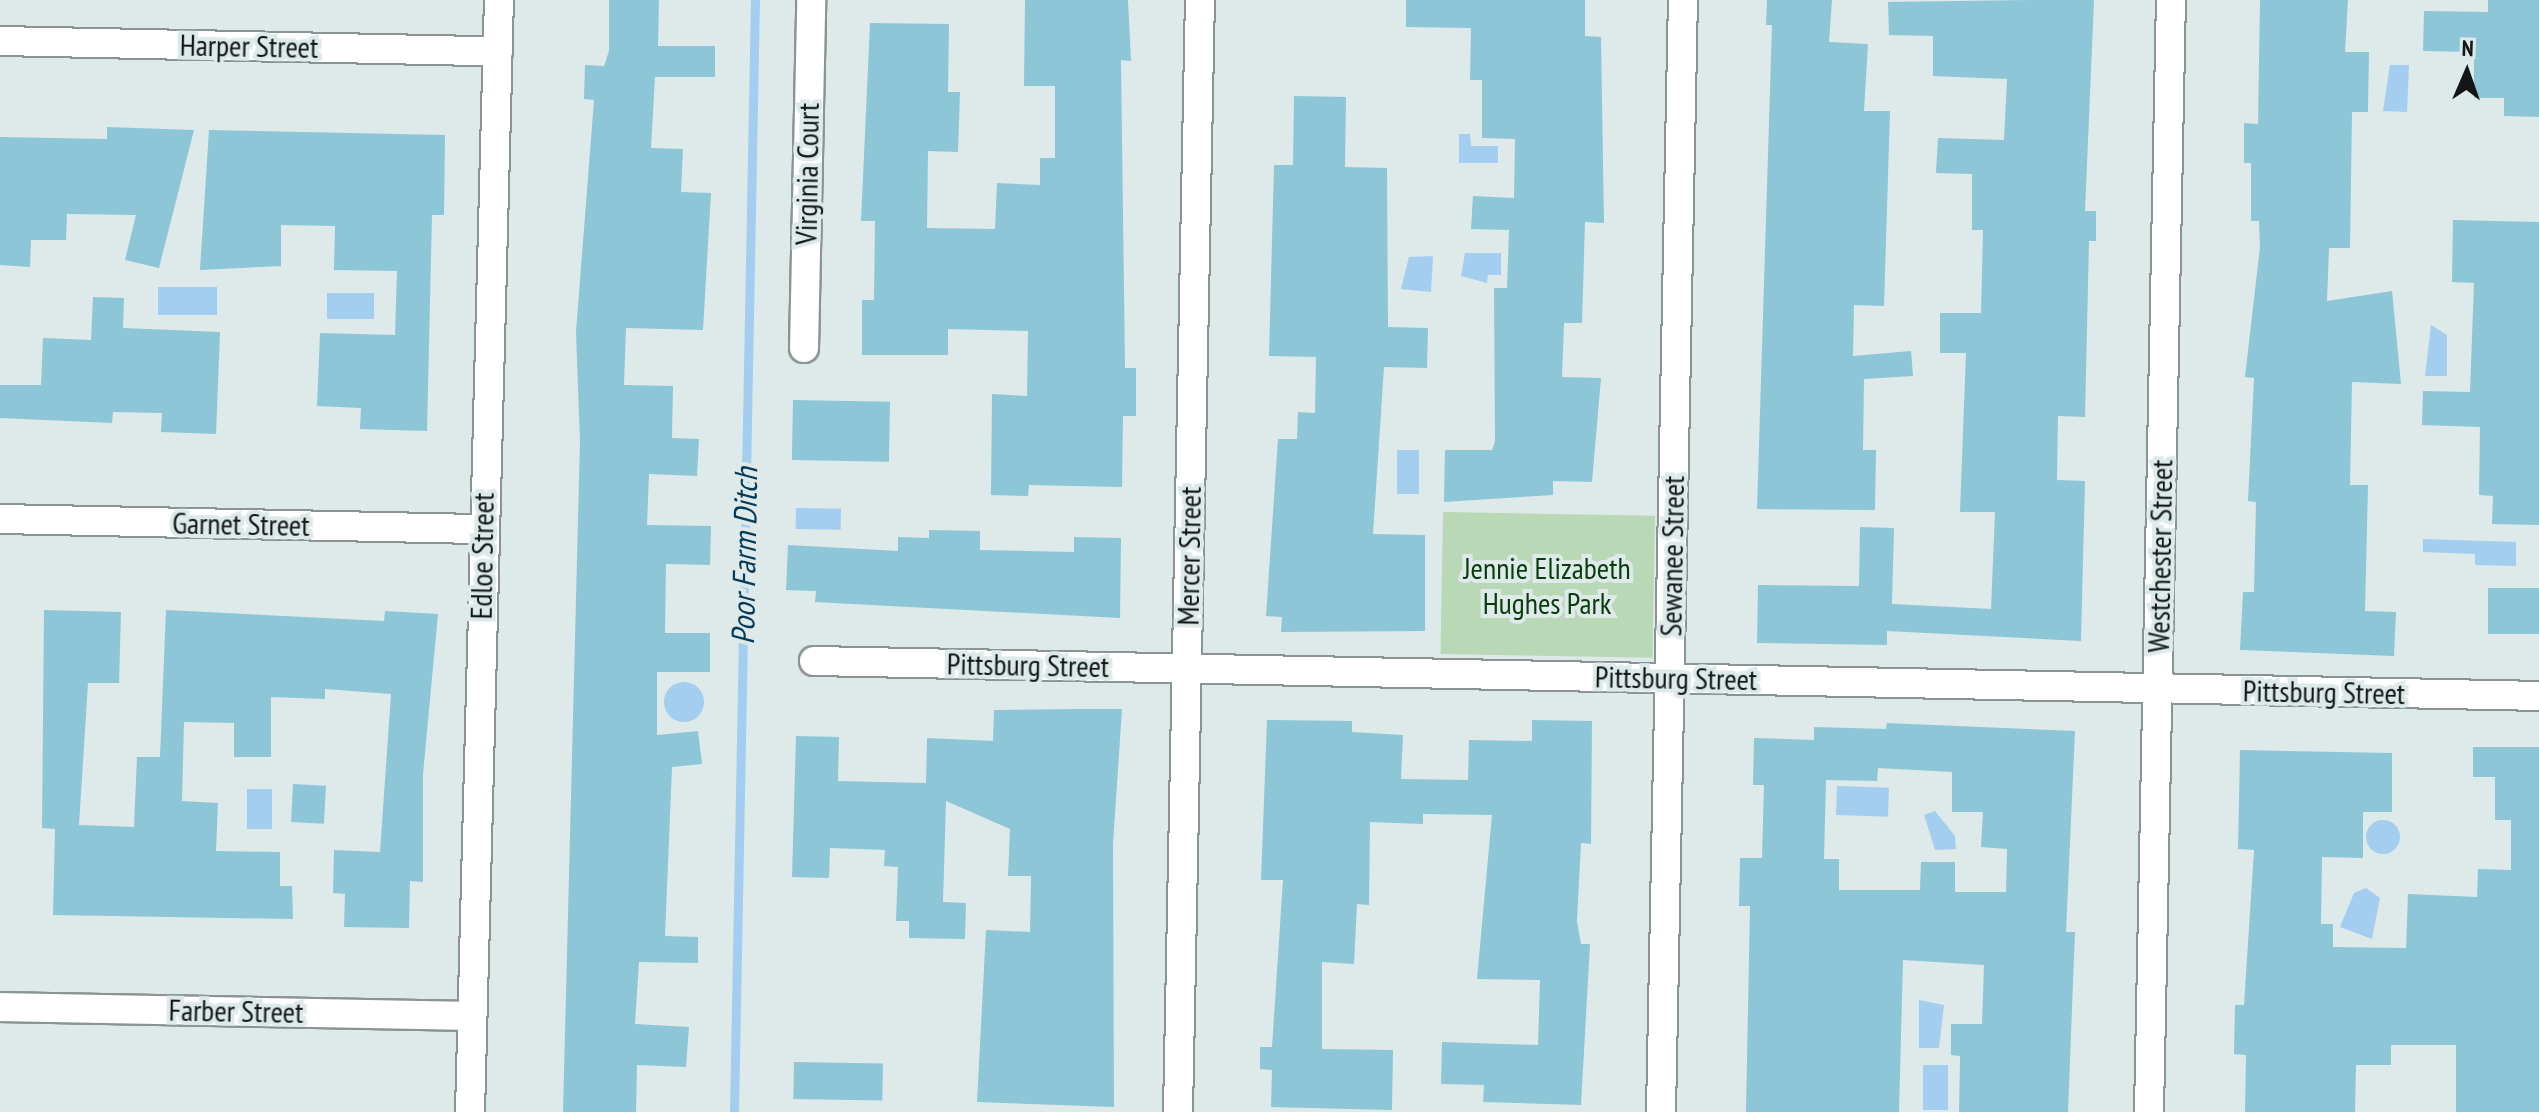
<!DOCTYPE html>
<style>
body{margin:0}
#map{position:relative;width:2539px;height:1112px;overflow:hidden;background:#dee9e9;font-family:"PT Sans Narrow",sans-serif}
div>[style]{position:absolute}
.green>*{inset:0;background:#b8d8b6;transform-origin:0 0}
.water>*{inset:0;background:#a3ceef;transform-origin:0 0}
.round{border-radius:50%}
.stream>*{height:9px;margin:-4.5px;padding:0 4.5px;transform-origin:4.5px;border-radius:4.5px;background:#a3ceef}
.building>*{inset:0;background:#8cc6d7;transform-origin:0 0}
.roads{filter:drop-shadow(2px 0 #8a9493) drop-shadow(-2px 0 #8a9493) drop-shadow(0 2px #8a9493) drop-shadow(0 -2px #8a9493)}
.minor>*{height:28px;margin:-14px;padding:0 14px;transform-origin:14px;border-radius:14px;background:#fff}
span{translate:-50% -50%;white-space:nowrap;text-align:center;line-height:1.15;-webkit-text-stroke:8px #dee9e9;paint-order:stroke}
.street-label{font-size:30px;color:#121616}
.park-label{font-size:30px;color:#083c0a}
.water-label{font-size:32px;color:#053b5a;font-style:italic}
.north{position:absolute;left:2427px;top:32px;width:80px;height:80px;-webkit-text-stroke:6px #dee9e9;paint-order:stroke;rotate:2deg;font-size:22px;font-weight:700;line-height:32px;text-align:center;color:#121616}
.north::after{content:'';display:block;margin:auto;width:28px;height:36px;background:#121616;clip-path:polygon(50% 0,100% 100%,50% 72%,0 100%)}
</style>
<div id="map">
<div class="green">
<div style="left:1443px;top:512px;width:212px;height:142px;rotate:1deg"></div>
</div>
<div class="water">
<div style="clip-path:polygon(2390px 65px,2409px 65px,2407px 112px,2383px 111px)"></div>
<div style="clip-path:polygon(1459px 134px,1470px 134px,1471px 146px,1498px 146px,1498px 163px,1459px 163px)"></div>
<div style="clip-path:polygon(1465px 253px,1501px 253px,1501px 275px,1488px 275px,1487px 283px,1461px 276px)"></div>
<div style="clip-path:polygon(1433px 256px,1431px 292px,1401px 289px,1409px 257px)"></div>
<div style="left:217px;top:287px;width:28px;height:59px;rotate:90deg"></div>
<div style="left:327px;top:293px;width:47px;height:26px"></div>
<div style="clip-path:polygon(2431px 325px,2447px 335px,2447px 376px,2425px 376px)"></div>
<div style="left:1397px;top:450px;width:22px;height:44px"></div>
<div style="left:796px;top:508px;width:45px;height:21px;rotate:1deg"></div>
<div style="clip-path:polygon(2423px 539px,2516px 542px,2516px 566px,2475px 565px,2475px 554px,2423px 552px)"></div>
<div class="round" style="left:664px;top:682px;width:40px;height:40px"></div>
<div style="left:1837px;top:786px;width:52px;height:29px;rotate:2deg"></div>
<div style="left:247px;top:789px;width:25px;height:40px"></div>
<div style="clip-path:polygon(1935px 811px,1955px 836px,1956px 849px,1935px 850px,1924px 815px)"></div>
<div class="round" style="left:2366px;top:820px;width:34px;height:34px"></div>
<div style="clip-path:polygon(2366px 888px,2380px 898px,2372px 939px,2340px 927px,2354px 893px)"></div>
<div style="clip-path:polygon(1919px 1000px,1944px 1005px,1939px 1048px,1919px 1048px)"></div>
<div style="left:1923px;top:1065px;width:25px;height:45px"></div>
</div>
<div class="stream">
<div style="left:734px;top:1112px;width:1112px;rotate:-88.92deg"></div>
</div>
<div class="building">
<div style="clip-path:polygon(609px 0,659px 0,658px 46px,715px 46px,715px 77px,655px 77px,651px 148px,683px 149px,681px 192px,711px 193px,703px 330px,626px 328px,624px 385px,673px 386px,672px 438px,699px 439px,697px 476px,649px 474px,647px 525px,711px 526px,710px 565px,666px 564px,665px 633px,710px 633px,710px 672px,657px 672px,657px 735px,698px 731px,702px 764px,672px 767px,665px 936px,698px 937px,698px 963px,639px 962px,635px 1024px,689px 1027px,686px 1067px,637px 1065px,636px 1112px,563px 1112px,580px 441px,576px 332px,594px 100px,584px 99px,585px 65px,604px 66px,609px 51px)"></div>
<div style="clip-path:polygon(1025px 0,1128px 0,1131px 61px,1121px 60px,1125px 368px,1136px 368px,1136px 416px,1123px 416px,1122px 487px,1029px 485px,1028px 496px,991px 495px,992px 394px,1027px 396px,1028px 331px,948px 329px,948px 355px,862px 355px,862px 300px,874px 300px,875px 221px,861px 221px,870px 23px,949px 24px,948px 92px,960px 92px,958px 152px,928px 151px,927px 228px,995px 229px,997px 183px,1040px 185px,1040px 158px,1055px 158px,1055px 86px,1024px 86px)"></div>
<div style="clip-path:polygon(1406px 0,1585px 0,1585px 36px,1601px 37px,1604px 223px,1585px 222px,1582px 323px,1564px 323px,1562px 377px,1601px 378px,1592px 482px,1553px 481px,1553px 495px,1444px 502px,1445px 450px,1492px 450px,1495px 442px,1494px 288px,1507px 288px,1509px 230px,1471px 229px,1473px 196px,1514px 198px,1515px 139px,1482px 138px,1482px 80px,1470px 80px,1471px 28px,1406px 27px)"></div>
<div style="clip-path:polygon(1767px 0,1832px 0,1829px 42px,1868px 44px,1864px 111px,1890px 111px,1884px 306px,1854px 305px,1853px 356px,1911px 351px,1913px 376px,1864px 379px,1863px 450px,1876px 450px,1875px 510px,1757px 509px,1772px 25px,1766px 25px)"></div>
<div style="clip-path:polygon(2028px 0,2094px 0,2085px 211px,2096px 211px,2096px 241px,2089px 241px,2085px 417px,2058px 416px,2057px 480px,2085px 481px,2081px 641px,1887px 631px,1887px 645px,1757px 643px,1758px 585px,1859px 586px,1860px 527px,1894px 528px,1892px 604px,1991px 609px,1995px 512px,1960px 512px,1966px 353px,1940px 353px,1940px 313px,1981px 313px,1983px 230px,1972px 230px,1972px 174px,1936px 173px,1938px 138px,2004px 140px,2007px 79px,1933px 76px,1933px 36px,1889px 35px,1888px 2px)"></div>
<div style="clip-path:polygon(2260px 0,2348px 0,2345px 52px,2369px 52px,2368px 112px,2352px 112px,2350px 248px,2329px 248px,2327px 301px,2392px 291px,2401px 384px,2352px 382px,2350px 485px,2368px 485px,2365px 611px,2396px 612px,2394px 656px,2240px 650px,2243px 592px,2254px 592px,2256px 502px,2248px 501px,2254px 378px,2245px 377px,2260px 247px,2259px 221px,2251px 221px,2251px 163px,2244px 163px,2244px 123px,2258px 124px)"></div>
<div style="clip-path:polygon(2488px 0,2539px 0,2539px 117px,2504px 116px,2504px 98px,2474px 98px,2474px 52px,2423px 51px,2424px 11px,2488px 12px)"></div>
<div style="clip-path:polygon(1294px 96px,1346px 97px,1345px 167px,1387px 168px,1388px 327px,1428px 328px,1427px 368px,1384px 367px,1373px 534px,1425px 535px,1425px 631px,1281px 632px,1282px 617px,1266px 616px,1278px 439px,1297px 439px,1298px 412px,1315px 413px,1316px 357px,1269px 356px,1274px 165px,1293px 165px)"></div>
<div style="clip-path:polygon(107px 127px,194px 130px,159px 268px,125px 260px,136px 215px,67px 214px,66px 240px,31px 240px,30px 267px,0 265px,0 137px,107px 139px)"></div>
<div style="clip-path:polygon(209px 130px,445px 135px,444px 215px,432px 215px,427px 431px,360px 429px,361px 408px,317px 406px,320px 333px,395px 335px,397px 271px,334px 270px,335px 226px,281px 225px,281px 266px,200px 270px)"></div>
<div style="clip-path:polygon(2453px 220px,2539px 222px,2539px 525px,2492px 524px,2493px 496px,2479px 495px,2480px 427px,2422px 425px,2423px 391px,2470px 392px,2474px 283px,2452px 282px)"></div>
<div style="clip-path:polygon(93px 297px,124px 298px,123px 328px,220px 332px,216px 434px,161px 432px,162px 413px,113px 412px,112px 423px,0 418px,0 385px,41px 385px,43px 338px,91px 340px)"></div>
<div style="left:793px;top:400px;width:97px;height:60px;rotate:1deg"></div>
<div style="clip-path:polygon(929px 530px,980px 531px,980px 550px,1074px 552px,1074px 537px,1121px 538px,1120px 618px,815px 602px,816px 591px,786px 590px,788px 545px,898px 551px,898px 537px,929px 538px)"></div>
<div style="left:2488px;top:588px;width:51px;height:46px"></div>
<div style="clip-path:polygon(44px 610px,121px 612px,119px 683px,88px 683px,79px 825px,134px 827px,137px 757px,160px 757px,166px 610px,384px 621px,385px 611px,438px 614px,423px 774px,423px 882px,410px 881px,409px 928px,344px 927px,345px 894px,333px 893px,334px 850px,380px 852px,391px 694px,325px 689px,325px 699px,271px 697px,271px 757px,234px 757px,234px 723px,184px 722px,182px 801px,218px 803px,216px 851px,280px 852px,280px 886px,292px 886px,293px 919px,53px 915px,55px 829px,42px 828px)"></div>
<div style="clip-path:polygon(1081px 709px,1122px 709px,1113px 844px,1114px 1107px,977px 1102px,986px 930px,1030px 932px,1031px 876px,1008px 876px,1010px 829px,946px 801px,943px 902px,966px 903px,965px 939px,909px 938px,909px 921px,896px 921px,898px 867px,884px 866px,885px 850px,830px 848px,829px 878px,792px 877px,796px 736px,839px 737px,838px 781px,926px 783px,927px 738px,993px 741px,994px 710px)"></div>
<div style="clip-path:polygon(1267px 720px,1352px 721px,1352px 732px,1403px 735px,1401px 779px,1468px 780px,1469px 740px,1532px 741px,1532px 720px,1592px 721px,1591px 844px,1581px 843px,1577px 921px,1581px 944px,1590px 944px,1581px 1105px,1483px 1102px,1484px 1085px,1441px 1084px,1442px 1042px,1538px 1045px,1540px 980px,1477px 979px,1492px 815px,1423px 814px,1423px 824px,1370px 822px,1369px 905px,1357px 904px,1354px 964px,1322px 962px,1322px 1049px,1393px 1050px,1392px 1110px,1271px 1107px,1272px 1070px,1260px 1069px,1260px 1047px,1272px 1047px,1283px 880px,1261px 880px)"></div>
<div style="clip-path:polygon(evenodd,1887px 723px,2075px 731px,2066px 932px,2075px 932px,2068px 1112px,1959px 1112px,1960px 1056px,1951px 1055px,1951px 1024px,1982px 1024px,1984px 965px,1903px 960px,1899px 1112px,1746px 1112px,1750px 906px,1739px 906px,1740px 858px,1762px 858px,1764px 785px,1753px 785px,1754px 738px,1814px 740px,1814px 727px,1886px 729px,1887px 723px,1878px 768px,1952px 772px,1952px 812px,1983px 812px,1981px 847px,2007px 849px,2006px 892px,1955px 892px,1955px 862px,1921px 862px,1920px 890px,1839px 890px,1839px 859px,1824px 859px,1826px 780px,1877px 781px,1878px 768px)"></div>
<div style="clip-path:polygon(2473px 747px,2539px 747px,2539px 1112px,2456px 1112px,2456px 1045px,2391px 1045px,2391px 1065px,2356px 1065px,2355px 1112px,2245px 1112px,2246px 1055px,2234px 1054px,2235px 1005px,2244px 1005px,2254px 850px,2238px 849px,2240px 750px,2392px 753px,2392px 812px,2363px 812px,2363px 858px,2322px 857px,2321px 924px,2333px 924px,2333px 947px,2406px 948px,2408px 894px,2477px 897px,2478px 869px,2511px 870px,2511px 820px,2495px 820px,2495px 777px,2473px 777px)"></div>
<div style="left:293px;top:784px;width:33px;height:38px;rotate:3deg"></div>
<div style="left:794px;top:1062px;width:89px;height:37px;rotate:1deg"></div>
</div>
<div class="roads">
<div class="minor">
<div style="left:0;top:41px;width:498px;rotate:1.2deg"></div>
<div style="left:804px;top:348px;width:348px;rotate:-88.8deg"></div>
<div style="left:0;top:519px;width:482px;rotate:1.2deg"></div>
<div style="left:814px;top:661px;width:1725px;rotate:1.16deg"></div>
<div style="left:0;top:1007px;width:472px;rotate:1.1deg"></div>
<div style="left:470px;top:1112px;width:1112px;rotate:-88.51deg"></div>
<div style="left:1178px;top:1112px;width:1112px;rotate:-88.87deg"></div>
<div style="left:1661px;top:1112px;width:1112px;rotate:-88.87deg"></div>
<div style="left:2149px;top:1112px;width:1112px;rotate:-88.87deg"></div>
</div>
</div>
<div class="street-label">
<span style="left:249px;top:46px;rotate:1deg">Harper Street</span>
<span style="left:807px;top:174px;rotate:-89deg">Virginia Court</span>
<span style="left:241px;top:524px;rotate:1deg">Garnet Street</span>
<span style="left:482px;top:556px;rotate:-89deg">Edloe Street</span>
<span style="left:1189px;top:556px;rotate:-89deg">Mercer Street</span>
<span style="left:1672px;top:556px;rotate:-89deg">Sewanee Street</span>
<span style="left:2160px;top:556px;rotate:-89deg">Westchester Street</span>
<span style="left:1028px;top:665px;rotate:1deg">Pittsburg Street</span>
<span style="left:1676px;top:678px;rotate:1deg">Pittsburg Street</span>
<span style="left:2324px;top:692px;rotate:1deg">Pittsburg Street</span>
<span style="left:236px;top:1011px;rotate:1deg">Farber Street</span>
</div>
<div class="park-label">
<span style="left:1547px;top:585px">Jennie Elizabeth<br>Hughes Park</span>
</div>
<div class="water-label">
<span style="left:744px;top:556px;rotate:-89deg">Poor Farm Ditch</span>
</div>
<div class="north">N</div>
</div>
